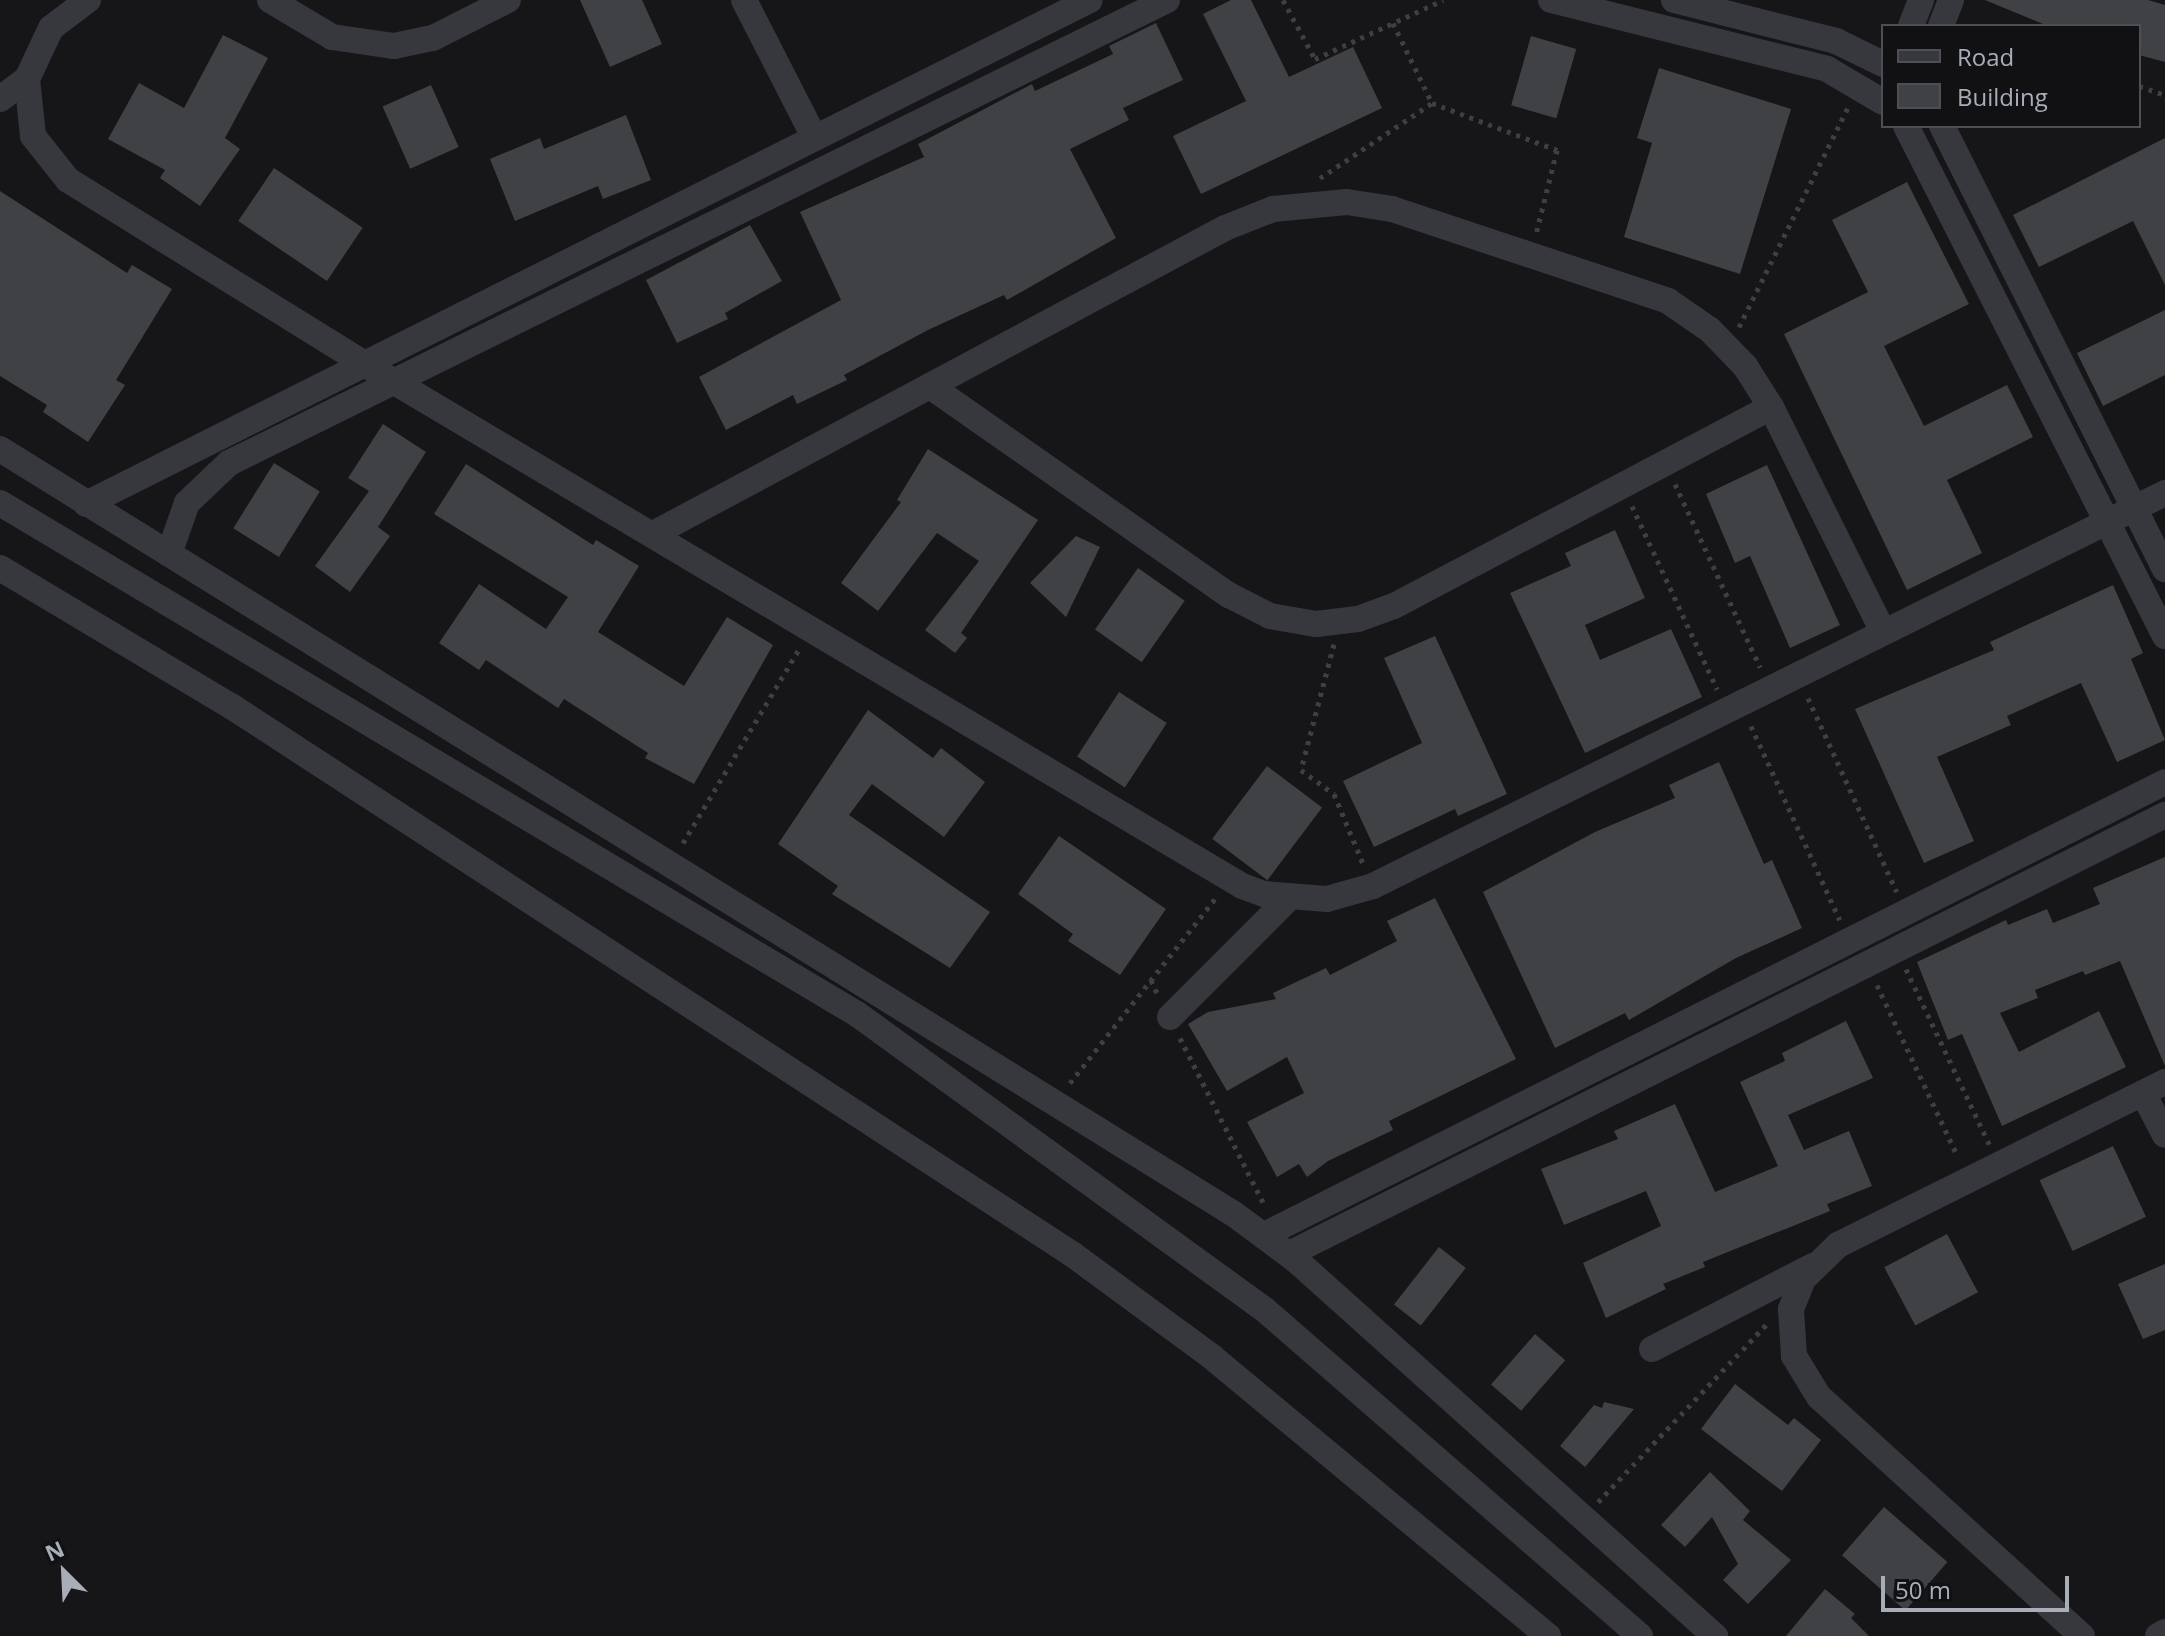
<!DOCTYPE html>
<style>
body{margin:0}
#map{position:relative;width:2165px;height:1636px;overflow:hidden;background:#161618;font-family:"Open Sans",sans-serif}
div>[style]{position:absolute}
.building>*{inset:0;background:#404145;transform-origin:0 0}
.path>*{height:5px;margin-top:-2.5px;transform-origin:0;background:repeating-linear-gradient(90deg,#3d3f44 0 4px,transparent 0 10px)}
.minor>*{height:26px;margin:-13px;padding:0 13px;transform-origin:13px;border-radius:13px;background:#37383d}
span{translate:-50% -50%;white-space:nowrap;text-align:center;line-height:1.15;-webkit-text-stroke:6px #111113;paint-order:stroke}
.legend{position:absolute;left:1881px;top:24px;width:260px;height:104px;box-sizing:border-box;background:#111113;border:2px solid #4d4f55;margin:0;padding:10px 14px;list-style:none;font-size:24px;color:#a8adb8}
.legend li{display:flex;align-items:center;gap:16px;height:40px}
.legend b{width:40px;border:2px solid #4d4f55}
.north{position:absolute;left:24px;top:1532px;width:80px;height:80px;-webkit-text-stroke:6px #111113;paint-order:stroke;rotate:336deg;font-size:22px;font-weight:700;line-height:32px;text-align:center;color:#a8adb8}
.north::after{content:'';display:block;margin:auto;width:28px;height:36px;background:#a8adb8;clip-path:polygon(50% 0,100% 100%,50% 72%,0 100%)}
.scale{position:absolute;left:1881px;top:1576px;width:188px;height:36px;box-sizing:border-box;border:4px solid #a8adb8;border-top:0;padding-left:10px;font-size:24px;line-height:28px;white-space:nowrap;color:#a8adb8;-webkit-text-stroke:6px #111113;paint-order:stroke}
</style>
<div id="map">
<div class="building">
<div style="clip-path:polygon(580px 0,642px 0,662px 44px,610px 67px)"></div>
<div style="clip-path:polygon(1231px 0,1251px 0,1289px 77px,1353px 47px,1382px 108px,1201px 194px,1173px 136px,1246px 101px,1203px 14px)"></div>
<div style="clip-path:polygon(1985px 0,2148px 0,2165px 5px,2165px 62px,2139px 55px,2139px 26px,2048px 26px)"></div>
<div style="clip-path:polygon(1156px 23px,1183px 80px,1123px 108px,1129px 120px,1070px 149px,1116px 238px,1007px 300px,1004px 295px,928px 330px,844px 375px,847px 380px,797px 404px,793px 395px,726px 430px,699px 377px,841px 300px,800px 212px,924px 157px,918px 144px,1032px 84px,1035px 91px,1113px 54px,1109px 46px)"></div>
<div style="clip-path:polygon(223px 35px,268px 58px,225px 138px,240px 149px,200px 206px,160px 178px,165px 170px,108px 139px,139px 83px,184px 108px)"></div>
<div style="left:1531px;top:36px;width:47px;height:72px;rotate:16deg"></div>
<div style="clip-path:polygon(1659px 68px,1791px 109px,1740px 274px,1624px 237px,1652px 143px,1637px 138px)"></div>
<div style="left:431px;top:85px;width:68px;height:53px;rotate:66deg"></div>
<div style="clip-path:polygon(626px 115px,651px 180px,603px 199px,598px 186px,515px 221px,490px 159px,540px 138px,544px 149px)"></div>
<div style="clip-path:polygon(2165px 138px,2165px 285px,2133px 221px,2039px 267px,2013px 215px)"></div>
<div style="left:274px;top:168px;width:107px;height:64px;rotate:34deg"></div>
<div style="clip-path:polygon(1907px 182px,1969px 304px,1884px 346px,1924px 426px,2007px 385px,2033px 437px,1947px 480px,1982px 553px,1907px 590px,1784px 334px,1868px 292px,1832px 220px)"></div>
<div style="clip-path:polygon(0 191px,127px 273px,132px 265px,172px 289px,116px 380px,125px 385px,88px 442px,43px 412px,47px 405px,0 376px)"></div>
<div style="clip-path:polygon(750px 225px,782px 281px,725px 313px,728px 319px,677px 343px,646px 280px)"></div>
<div style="clip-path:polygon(2165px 310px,2165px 375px,2103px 406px,2077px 353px)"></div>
<div style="clip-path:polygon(383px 424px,426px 452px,378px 527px,390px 536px,350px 592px,315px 566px,369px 491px,348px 478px)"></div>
<div style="clip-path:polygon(928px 449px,1038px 520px,961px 633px,967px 638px,955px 653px,925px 630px,979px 561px,937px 533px,878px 611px,841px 583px,901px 502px,897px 500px)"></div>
<div style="left:274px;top:463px;width:54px;height:77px;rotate:32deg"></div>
<div style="clip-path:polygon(466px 464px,593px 545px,596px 540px,639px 566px,598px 632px,684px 686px,727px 617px,773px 645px,694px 784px,645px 758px,648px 753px,564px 699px,558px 708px,486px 660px,479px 670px,439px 643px,479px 584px,546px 629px,568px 597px,434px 514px)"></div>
<div style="clip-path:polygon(1767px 465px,1840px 625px,1790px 648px,1750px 556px,1735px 563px,1706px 494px)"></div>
<div style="clip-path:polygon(1615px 530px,1645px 598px,1585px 625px,1600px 660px,1671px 629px,1702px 697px,1585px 753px,1510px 593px,1571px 566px,1565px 553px)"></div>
<div style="clip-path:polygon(1076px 536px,1100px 547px,1066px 617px,1030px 583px)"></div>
<div style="left:1138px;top:568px;width:57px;height:75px;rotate:35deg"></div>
<div style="clip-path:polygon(2113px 585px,2143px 653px,2131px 659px,2165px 740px,2117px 762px,2081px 683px,2007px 716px,2011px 725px,1937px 757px,1974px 841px,1924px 863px,1855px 709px,1994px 650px,1990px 642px)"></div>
<div style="clip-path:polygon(1435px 636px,1507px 794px,1458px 816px,1455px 809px,1374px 847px,1343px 781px,1422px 743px,1384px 658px)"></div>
<div style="left:1119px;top:692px;width:57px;height:77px;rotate:33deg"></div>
<div style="clip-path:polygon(868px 710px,933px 758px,941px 748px,985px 782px,944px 837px,872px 784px,849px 815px,990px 912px,950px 968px,832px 894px,838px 886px,778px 844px)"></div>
<div style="clip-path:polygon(1719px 762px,1764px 864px,1772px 860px,1802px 928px,1736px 958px,1629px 1020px,1625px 1013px,1555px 1048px,1483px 892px,1595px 832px,1675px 798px,1669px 785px)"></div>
<div style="left:1267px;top:766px;width:69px;height:91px;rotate:37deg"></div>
<div style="clip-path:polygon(1059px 836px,1166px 909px,1120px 975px,1068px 941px,1073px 934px,1018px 894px)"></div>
<div style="clip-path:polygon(2165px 857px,2165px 1066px,2120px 961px,2085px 975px,2083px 971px,2035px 990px,2038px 998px,2000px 1013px,2019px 1052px,2099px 1011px,2126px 1067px,2002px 1126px,1962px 1034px,1948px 1040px,1917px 962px,2006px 920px,2008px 925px,2047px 909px,2053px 923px,2100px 904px,2093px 888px)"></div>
<div style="clip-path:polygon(1435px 898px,1516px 1059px,1389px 1121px,1393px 1130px,1328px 1161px,1307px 1177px,1299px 1164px,1277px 1177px,1247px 1122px,1304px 1093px,1287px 1057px,1227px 1091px,1188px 1024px,1208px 1012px,1276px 999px,1273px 993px,1326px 968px,1330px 975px,1397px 941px,1387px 921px)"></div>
<div style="clip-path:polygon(1846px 1021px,1873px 1078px,1788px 1115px,1804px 1150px,1849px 1131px,1872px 1186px,1827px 1204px,1830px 1211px,1703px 1262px,1705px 1267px,1663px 1284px,1666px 1289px,1606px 1318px,1583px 1263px,1661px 1226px,1646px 1191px,1564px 1225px,1541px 1169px,1618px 1139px,1614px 1131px,1675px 1104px,1715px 1192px,1778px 1166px,1740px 1082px,1785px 1061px,1782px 1053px)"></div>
<div style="left:2113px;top:1146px;width:78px;height:81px;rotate:65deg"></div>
<div style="left:1947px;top:1234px;width:66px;height:71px;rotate:62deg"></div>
<div style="left:1439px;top:1247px;width:34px;height:73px;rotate:38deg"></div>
<div style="clip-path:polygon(2165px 1264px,2165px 1330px,2143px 1339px,2118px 1284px)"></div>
<div style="left:1535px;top:1334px;width:40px;height:67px;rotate:41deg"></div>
<div style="clip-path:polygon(1735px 1384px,1788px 1425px,1794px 1418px,1821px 1440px,1782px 1491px,1701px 1429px)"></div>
<div style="clip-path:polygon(1604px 1402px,1634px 1409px,1585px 1467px,1560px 1446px,1594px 1405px,1602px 1408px)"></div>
<div style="clip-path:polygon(1710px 1472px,1750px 1511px,1743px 1520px,1791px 1560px,1748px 1604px,1723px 1580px,1738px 1564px,1712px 1517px,1685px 1547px,1661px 1525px)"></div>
<div style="left:1884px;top:1507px;width:84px;height:64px;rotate:41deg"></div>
<div style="clip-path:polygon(1825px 1589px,1855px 1614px,1851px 1618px,1869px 1636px,1786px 1636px)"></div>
</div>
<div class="path">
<div style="left:1283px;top:0;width:67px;rotate:61.5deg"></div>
<div style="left:1315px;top:59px;width:141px;rotate:-24.7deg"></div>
<div style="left:1393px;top:23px;width:89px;rotate:64deg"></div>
<div style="left:1432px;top:103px;width:134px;rotate:20.6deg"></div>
<div style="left:1557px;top:150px;width:87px;rotate:104deg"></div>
<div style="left:2139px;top:86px;width:28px;rotate:19deg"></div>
<div style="left:1320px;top:178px;width:135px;rotate:-33.8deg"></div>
<div style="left:1739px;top:327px;width:246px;rotate:-63.6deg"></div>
<div style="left:1675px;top:484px;width:202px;rotate:65.1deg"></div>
<div style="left:1632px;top:506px;width:202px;rotate:65.1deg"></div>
<div style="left:1334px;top:644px;width:130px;rotate:104.7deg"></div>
<div style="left:1301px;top:770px;width:41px;rotate:36deg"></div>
<div style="left:1334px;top:794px;width:78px;rotate:67.4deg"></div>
<div style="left:1808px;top:698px;width:213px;rotate:65.4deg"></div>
<div style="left:1751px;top:726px;width:213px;rotate:65.4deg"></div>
<div style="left:683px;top:843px;width:226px;rotate:-59.1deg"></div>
<div style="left:1906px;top:969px;width:194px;rotate:64.6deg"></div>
<div style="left:1151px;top:980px;width:19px;rotate:65deg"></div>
<div style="left:1877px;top:985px;width:190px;rotate:64.8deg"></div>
<div style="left:1180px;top:1038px;width:186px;rotate:63.2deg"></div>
<div style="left:1070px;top:1083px;width:238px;rotate:-51.8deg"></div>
<div style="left:1598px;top:1502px;width:245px;rotate:-46.5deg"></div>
</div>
<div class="minor">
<div style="left:88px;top:0;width:46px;rotate:142.9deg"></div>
<div style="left:51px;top:28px;width:56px;rotate:115.2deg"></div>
<div style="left:27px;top:79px;width:57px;rotate:84deg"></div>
<div style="left:33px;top:136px;width:56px;rotate:51.5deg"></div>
<div style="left:68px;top:180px;width:345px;rotate:31.8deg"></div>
<div style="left:361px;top:362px;width:1025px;rotate:30.74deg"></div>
<div style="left:1242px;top:886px;width:23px;rotate:20deg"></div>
<div style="left:1264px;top:894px;width:63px;rotate:4.5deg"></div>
<div style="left:1327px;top:899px;width:48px;rotate:-15.8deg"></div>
<div style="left:1373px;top:886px;width:884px;rotate:-26.39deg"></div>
<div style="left:270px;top:0;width:72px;rotate:30.8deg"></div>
<div style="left:332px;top:37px;width:63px;rotate:8.3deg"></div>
<div style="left:394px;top:46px;width:40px;rotate:-12deg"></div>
<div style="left:433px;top:38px;width:84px;rotate:-26.9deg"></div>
<div style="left:744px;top:0;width:154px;rotate:62.9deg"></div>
<div style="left:1551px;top:0;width:284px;rotate:14deg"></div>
<div style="left:1827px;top:69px;width:65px;rotate:30.5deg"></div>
<div style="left:1674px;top:0;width:167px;rotate:14.2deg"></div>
<div style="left:1836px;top:41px;width:52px;rotate:26.1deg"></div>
<div style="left:1911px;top:26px;width:28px;rotate:-69deg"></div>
<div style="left:1941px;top:26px;width:28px;rotate:-69deg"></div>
<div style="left:0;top:99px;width:34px;rotate:-37deg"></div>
<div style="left:1906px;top:126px;width:572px;rotate:63.08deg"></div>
<div style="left:1942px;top:126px;width:496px;rotate:63.3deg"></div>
<div style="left:930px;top:386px;width:365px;rotate:35deg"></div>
<div style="left:1229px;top:595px;width:46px;rotate:27.1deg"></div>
<div style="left:1270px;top:616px;width:47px;rotate:9.9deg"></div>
<div style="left:1316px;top:624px;width:42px;rotate:-6.8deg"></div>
<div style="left:1358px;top:619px;width:38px;rotate:-20deg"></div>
<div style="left:1394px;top:606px;width:426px;rotate:-27.8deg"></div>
<div style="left:0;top:449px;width:1452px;rotate:31.8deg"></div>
<div style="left:1234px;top:1214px;width:79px;rotate:36.7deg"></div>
<div style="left:1297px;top:1261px;width:562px;rotate:41.9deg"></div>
<div style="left:0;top:503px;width:998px;rotate:30.81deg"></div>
<div style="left:857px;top:1014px;width:504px;rotate:35.96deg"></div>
<div style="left:1265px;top:1310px;width:497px;rotate:41deg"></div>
<div style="left:86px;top:504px;width:1123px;rotate:-26.66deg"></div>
<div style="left:655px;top:533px;width:646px;rotate:-28.15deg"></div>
<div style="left:1225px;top:228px;width:52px;rotate:-21.6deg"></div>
<div style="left:1273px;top:209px;width:74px;rotate:-5.4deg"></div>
<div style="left:1347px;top:202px;width:46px;rotate:8.8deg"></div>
<div style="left:1392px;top:209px;width:291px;rotate:18.4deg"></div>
<div style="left:1668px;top:301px;width:51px;rotate:34.6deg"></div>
<div style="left:1710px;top:330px;width:50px;rotate:45.8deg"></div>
<div style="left:1745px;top:366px;width:49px;rotate:57.6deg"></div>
<div style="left:1771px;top:407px;width:251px;rotate:63.5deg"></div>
<div style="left:169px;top:554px;width:54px;rotate:-70.6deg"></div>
<div style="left:187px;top:503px;width:58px;rotate:-43.6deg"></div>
<div style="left:229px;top:463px;width:1046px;rotate:-26.27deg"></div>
<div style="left:0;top:568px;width:269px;rotate:30.9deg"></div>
<div style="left:231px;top:706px;width:1004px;rotate:33.09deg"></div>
<div style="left:1072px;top:1254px;width:174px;rotate:36.3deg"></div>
<div style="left:1212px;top:1357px;width:437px;rotate:39.7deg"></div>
<div style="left:1170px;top:1017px;width:167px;rotate:-45deg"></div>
<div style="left:2143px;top:1093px;width:47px;rotate:62.4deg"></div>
<div style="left:1264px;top:1235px;width:1008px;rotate:-26.69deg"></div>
<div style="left:1289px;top:1254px;width:980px;rotate:-26.62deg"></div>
<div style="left:1652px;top:1349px;width:181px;rotate:-27.3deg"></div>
<div style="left:2082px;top:1636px;width:355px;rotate:-137.7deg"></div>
<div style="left:1819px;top:1397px;width:48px;rotate:-121.4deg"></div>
<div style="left:1794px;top:1356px;width:47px;rotate:-93.7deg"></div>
<div style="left:1791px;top:1309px;width:32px;rotate:-68deg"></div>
<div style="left:1803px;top:1279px;width:49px;rotate:-44.2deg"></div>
<div style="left:1838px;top:1245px;width:365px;rotate:-26.5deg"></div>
<div style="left:2158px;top:1636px;width:8px;rotate:-30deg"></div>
</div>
<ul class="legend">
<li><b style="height:10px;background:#37383d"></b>Road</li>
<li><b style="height:22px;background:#404145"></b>Building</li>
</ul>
<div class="north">N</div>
<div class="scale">50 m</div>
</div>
